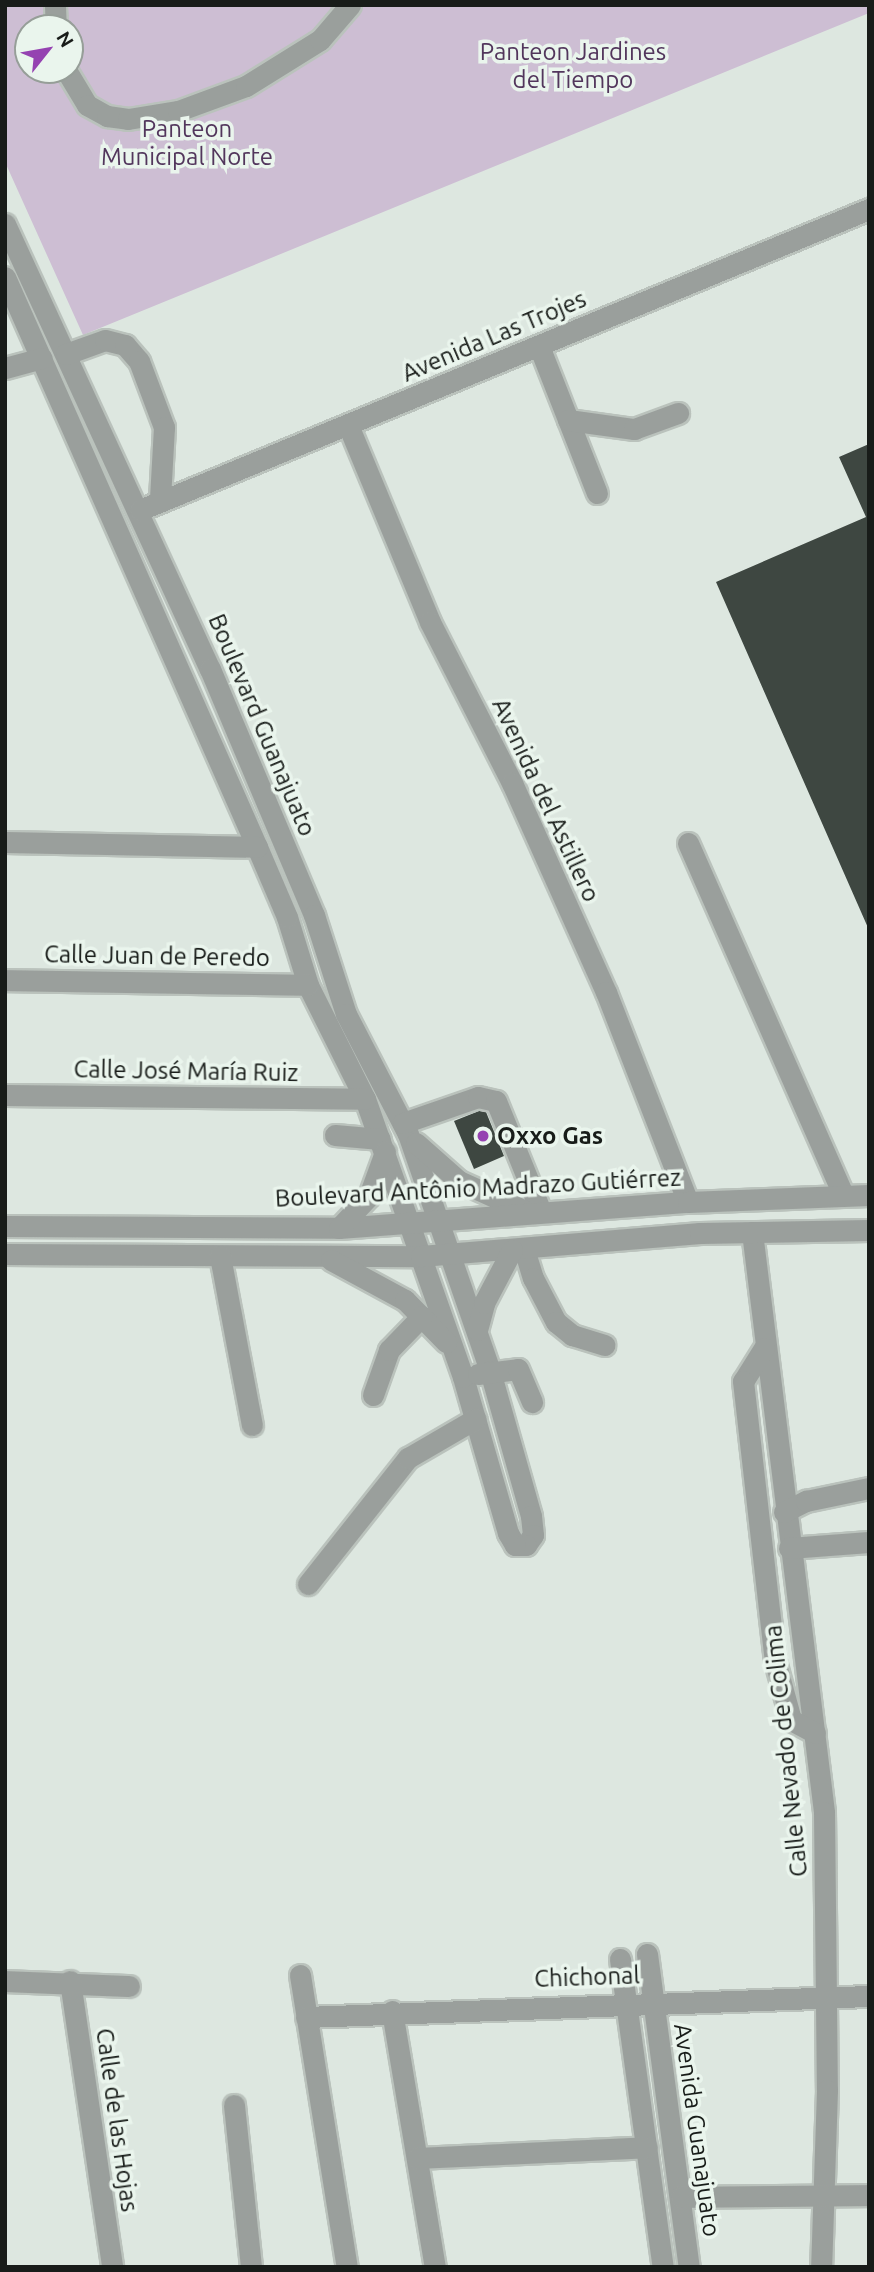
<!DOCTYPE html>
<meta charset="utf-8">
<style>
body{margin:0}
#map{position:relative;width:874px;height:2272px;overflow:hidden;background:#dde7e0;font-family:Ubuntu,sans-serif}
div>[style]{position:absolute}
.green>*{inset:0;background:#cdbed3}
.building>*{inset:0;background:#3e4741}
.roads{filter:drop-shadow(2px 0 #bac2bc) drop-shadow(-2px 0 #bac2bc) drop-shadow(0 2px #bac2bc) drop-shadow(0 -2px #bac2bc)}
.minor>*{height:21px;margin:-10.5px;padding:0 10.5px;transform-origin:10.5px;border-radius:10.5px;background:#9a9f9c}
.dots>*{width:19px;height:19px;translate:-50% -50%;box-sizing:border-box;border:4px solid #eaf5ed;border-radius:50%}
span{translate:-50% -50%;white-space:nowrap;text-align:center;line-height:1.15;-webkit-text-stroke:7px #eaf5ed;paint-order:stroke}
.park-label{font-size:24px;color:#52365c}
.street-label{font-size:24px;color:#181c19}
.poi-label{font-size:24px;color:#181c19;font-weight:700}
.left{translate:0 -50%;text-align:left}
.frame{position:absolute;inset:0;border:7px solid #181c19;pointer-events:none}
.north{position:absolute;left:14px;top:14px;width:70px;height:70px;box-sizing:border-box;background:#eaf5ed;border:2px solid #969e98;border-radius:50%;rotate:59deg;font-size:19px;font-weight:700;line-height:28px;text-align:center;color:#181c19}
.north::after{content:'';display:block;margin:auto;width:24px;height:32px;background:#9542b1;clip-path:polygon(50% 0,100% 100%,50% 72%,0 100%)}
</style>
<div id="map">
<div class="green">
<div style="clip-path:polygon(evenodd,5px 5px,869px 5px,869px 13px,83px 335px,5px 162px,5px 5px,28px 28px,70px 28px,70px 70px,28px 70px,28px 28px)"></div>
</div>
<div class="building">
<div style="clip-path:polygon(869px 444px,869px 930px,716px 582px,866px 517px,839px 457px)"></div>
<div style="clip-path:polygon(479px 1111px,486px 1112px,504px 1156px,474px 1169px,454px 1121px)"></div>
</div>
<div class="roads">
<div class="minor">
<div style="left:55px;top:5px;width:23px;rotate:88deg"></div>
<div style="left:66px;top:70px;width:41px;rotate:59deg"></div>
<div style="left:87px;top:105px;width:23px;rotate:29deg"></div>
<div style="left:107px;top:116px;width:21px;rotate:8deg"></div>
<div style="left:128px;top:119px;width:51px;rotate:-9.1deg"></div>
<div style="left:178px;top:111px;width:72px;rotate:-20.2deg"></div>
<div style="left:246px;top:86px;width:87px;rotate:-31.9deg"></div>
<div style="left:320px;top:40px;width:46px;rotate:-49.4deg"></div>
<div style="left:5px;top:224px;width:490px;rotate:65.3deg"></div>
<div style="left:210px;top:669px;width:267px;rotate:67.1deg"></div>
<div style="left:314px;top:915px;width:104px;rotate:72.1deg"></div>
<div style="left:346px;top:1014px;width:135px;rotate:62.7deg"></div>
<div style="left:408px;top:1134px;width:251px;rotate:70.9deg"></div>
<div style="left:490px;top:1371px;width:151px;rotate:74.2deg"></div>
<div style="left:531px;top:1516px;width:19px;rotate:84deg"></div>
<div style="left:533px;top:1535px;width:12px;rotate:125deg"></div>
<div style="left:526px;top:1545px;width:11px;rotate:180deg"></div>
<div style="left:515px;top:1545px;width:14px;rotate:-120deg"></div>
<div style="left:508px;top:1533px;width:162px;rotate:-106.1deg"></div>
<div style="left:463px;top:1377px;width:295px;rotate:-109.4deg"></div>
<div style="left:365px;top:1099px;width:127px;rotate:-116.6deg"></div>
<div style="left:308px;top:985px;width:71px;rotate:-107.2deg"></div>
<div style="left:287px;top:917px;width:76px;rotate:-113.2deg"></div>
<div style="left:257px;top:847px;width:623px;rotate:-113.85deg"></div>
<div style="left:539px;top:346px;width:158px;rotate:68.5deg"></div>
<div style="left:66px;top:354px;width:41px;rotate:-19.7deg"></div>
<div style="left:105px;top:340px;width:21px;rotate:14deg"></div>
<div style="left:125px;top:345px;width:21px;rotate:49deg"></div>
<div style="left:139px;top:361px;width:71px;rotate:69.3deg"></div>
<div style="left:164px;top:427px;width:71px;rotate:93.2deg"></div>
<div style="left:5px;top:368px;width:38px;rotate:-15deg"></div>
<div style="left:568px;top:420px;width:67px;rotate:7.8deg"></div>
<div style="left:634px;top:429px;width:47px;rotate:-20deg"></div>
<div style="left:348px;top:425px;width:213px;rotate:67.4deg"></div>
<div style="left:430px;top:622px;width:181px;rotate:63deg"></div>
<div style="left:512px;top:783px;width:229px;rotate:65.8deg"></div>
<div style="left:606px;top:992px;width:225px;rotate:68.7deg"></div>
<div style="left:140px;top:510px;width:789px;rotate:-22.44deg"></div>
<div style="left:5px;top:842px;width:252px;rotate:1.1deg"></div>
<div style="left:688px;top:843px;width:385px;rotate:66.2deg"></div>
<div style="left:5px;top:980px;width:303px;rotate:0.9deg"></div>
<div style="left:5px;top:1095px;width:360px;rotate:0.6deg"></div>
<div style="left:403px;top:1123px;width:79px;rotate:-19.1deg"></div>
<div style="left:478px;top:1097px;width:18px;rotate:13deg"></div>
<div style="left:496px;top:1101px;width:120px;rotate:67.9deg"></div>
<div style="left:335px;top:1135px;width:45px;rotate:5.1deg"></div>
<div style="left:416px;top:1143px;width:57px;rotate:41.5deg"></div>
<div style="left:459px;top:1181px;width:70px;rotate:24.4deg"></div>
<div style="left:5px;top:1226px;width:334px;rotate:0.3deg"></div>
<div style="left:339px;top:1228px;width:350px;rotate:-4.3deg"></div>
<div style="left:688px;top:1202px;width:181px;rotate:-2.2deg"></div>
<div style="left:339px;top:1228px;width:44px;rotate:-46.8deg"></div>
<div style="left:369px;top:1196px;width:47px;rotate:-70deg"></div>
<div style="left:752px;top:1232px;width:584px;rotate:82.92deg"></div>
<div style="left:824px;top:1812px;width:278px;rotate:89.4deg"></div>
<div style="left:827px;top:2090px;width:177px;rotate:91.9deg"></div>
<div style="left:524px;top:1249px;width:30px;rotate:73deg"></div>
<div style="left:533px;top:1278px;width:50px;rotate:62.4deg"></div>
<div style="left:556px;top:1322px;width:21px;rotate:39deg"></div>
<div style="left:572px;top:1335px;width:34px;rotate:17deg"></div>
<div style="left:5px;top:1254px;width:416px;rotate:0.3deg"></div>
<div style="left:421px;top:1256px;width:280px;rotate:-4.7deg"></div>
<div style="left:700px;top:1233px;width:169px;rotate:-1deg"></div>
<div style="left:220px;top:1256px;width:172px;rotate:79.3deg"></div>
<div style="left:331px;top:1260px;width:84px;rotate:28.4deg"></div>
<div style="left:405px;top:1300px;width:59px;rotate:45.7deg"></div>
<div style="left:477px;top:1330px;width:28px;rotate:-75deg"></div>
<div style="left:484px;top:1303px;width:60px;rotate:-62.2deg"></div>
<div style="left:764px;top:1348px;width:39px;rotate:122deg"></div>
<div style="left:743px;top:1381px;width:282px;rotate:83.5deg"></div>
<div style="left:775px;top:1661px;width:61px;rotate:74.8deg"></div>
<div style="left:791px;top:1720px;width:27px;rotate:28deg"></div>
<div style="left:478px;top:1374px;width:40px;rotate:-7.1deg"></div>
<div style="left:518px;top:1369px;width:36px;rotate:67deg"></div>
<div style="left:373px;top:1395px;width:48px;rotate:-70.4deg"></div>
<div style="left:389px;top:1350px;width:47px;rotate:-45.9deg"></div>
<div style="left:784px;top:1512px;width:25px;rotate:-27deg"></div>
<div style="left:806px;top:1501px;width:64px;rotate:-11.7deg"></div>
<div style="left:789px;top:1548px;width:80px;rotate:-4.3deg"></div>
<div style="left:308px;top:1584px;width:161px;rotate:-51.6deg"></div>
<div style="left:408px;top:1458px;width:78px;rotate:-30.2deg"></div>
<div style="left:647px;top:1954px;width:316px;rotate:82.4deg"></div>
<div style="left:620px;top:1959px;width:311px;rotate:82.1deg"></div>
<div style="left:300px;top:1975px;width:296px;rotate:80.9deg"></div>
<div style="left:5px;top:1981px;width:124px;rotate:2.3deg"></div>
<div style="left:70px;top:1981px;width:289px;rotate:81.6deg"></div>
<div style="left:392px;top:2011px;width:260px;rotate:80.5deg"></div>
<div style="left:306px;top:2017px;width:563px;rotate:-2.14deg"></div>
<div style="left:234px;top:2105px;width:163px;rotate:84deg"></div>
<div style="left:417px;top:2158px;width:230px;rotate:-2.7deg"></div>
<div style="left:681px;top:2197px;width:188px;rotate:-0.6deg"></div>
</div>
</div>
<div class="dots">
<div style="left:483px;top:1136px;background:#9542b1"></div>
</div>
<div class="park-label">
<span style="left:573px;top:66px">Panteon Jardines<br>del Tiempo</span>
<span style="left:187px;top:143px">Panteon<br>Municipal Norte</span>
</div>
<div class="street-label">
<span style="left:494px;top:336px;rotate:-23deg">Avenida Las Trojes</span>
<span style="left:262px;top:725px;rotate:67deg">Boulevard Guanajuato</span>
<span style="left:546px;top:800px;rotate:65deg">Avenida del Astillero</span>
<span style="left:157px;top:956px;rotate:1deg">Calle Juan de Peredo</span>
<span style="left:186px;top:1071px;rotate:1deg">Calle José María Ruiz</span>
<span style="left:478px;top:1188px;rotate:-3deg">Boulevard Antônio Madrazo Gutiérrez</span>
<span style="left:786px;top:1751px;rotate:-96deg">Calle Nevado de Colima</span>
<span style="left:587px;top:1977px;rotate:-2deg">Chichonal</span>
<span style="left:117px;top:2120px;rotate:82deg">Calle de las Hojas</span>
<span style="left:697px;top:2130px;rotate:82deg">Avenida Guanajuato</span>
</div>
<div class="poi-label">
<span class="left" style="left:497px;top:1136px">Oxxo Gas</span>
</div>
<div class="frame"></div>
<div class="north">N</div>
</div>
